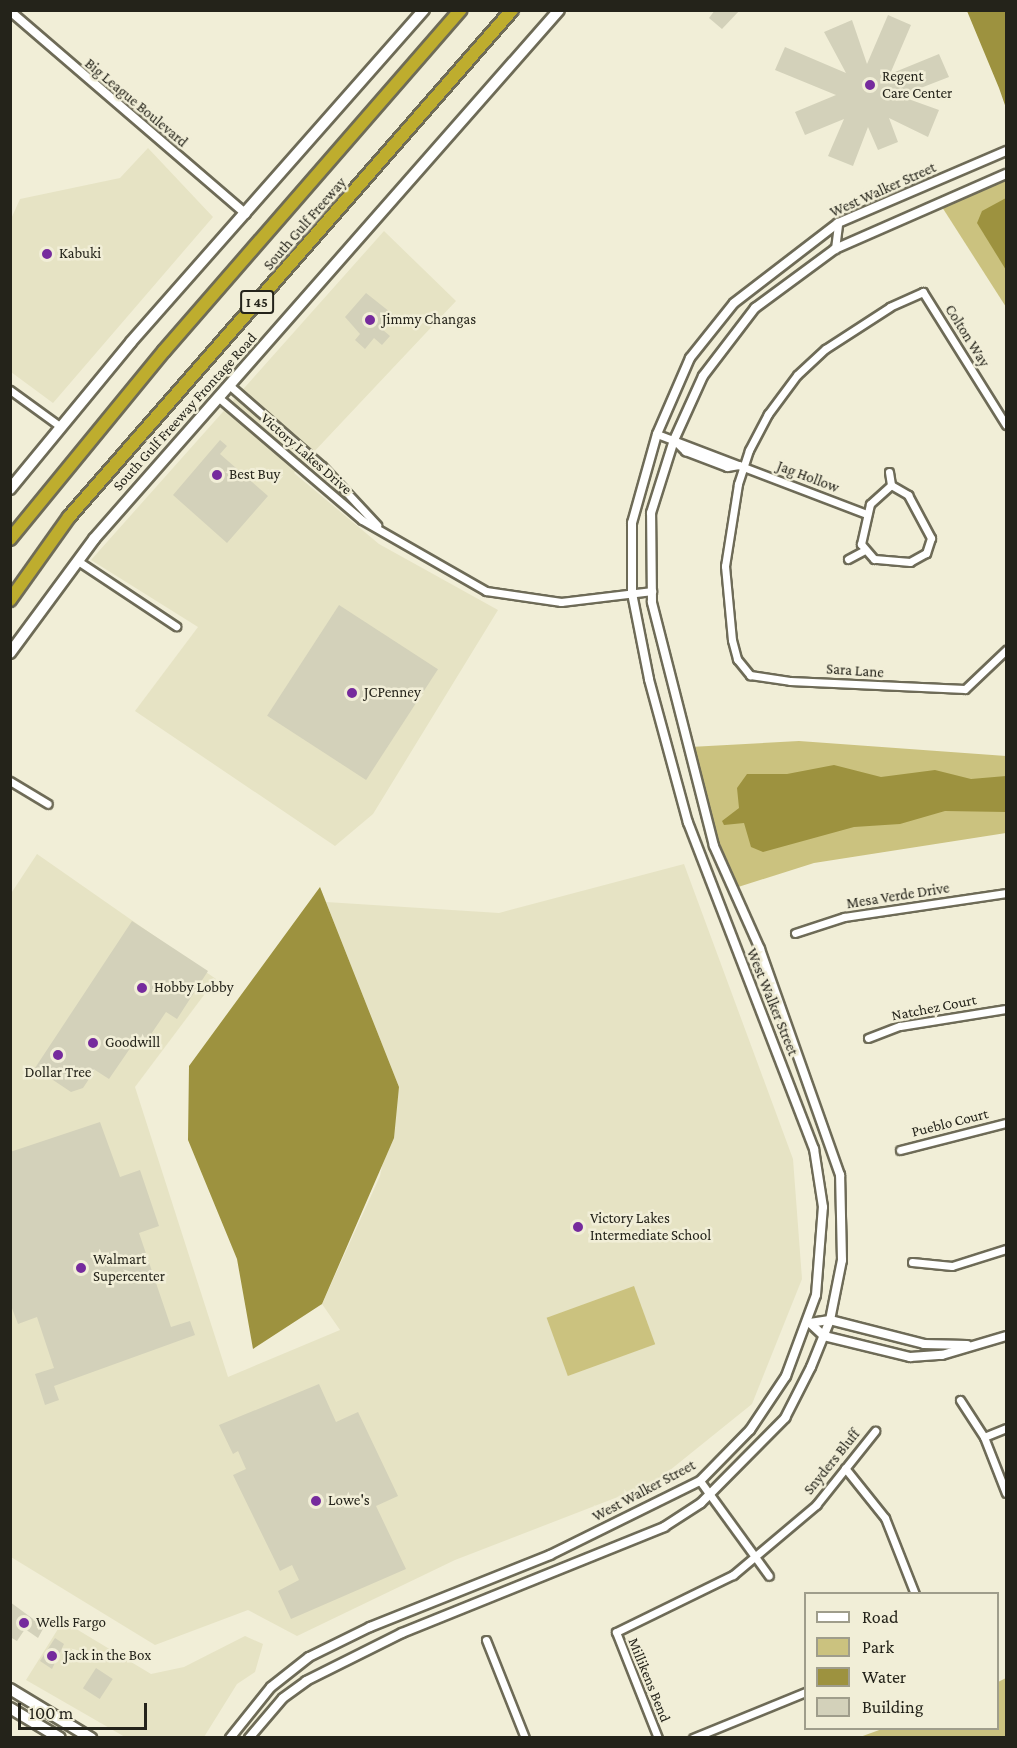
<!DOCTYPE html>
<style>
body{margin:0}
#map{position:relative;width:1017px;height:1748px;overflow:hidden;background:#f1eed7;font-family:"Crimson Pro",serif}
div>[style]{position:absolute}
.built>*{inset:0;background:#e6e3c4}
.green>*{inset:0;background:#cbc27f;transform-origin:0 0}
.water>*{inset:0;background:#9d923f}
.building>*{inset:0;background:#d3d1ba;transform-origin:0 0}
.roads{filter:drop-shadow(2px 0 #6e6b57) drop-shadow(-2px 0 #6e6b57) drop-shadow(0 2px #6e6b57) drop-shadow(0 -2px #6e6b57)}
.minor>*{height:7px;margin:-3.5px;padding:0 3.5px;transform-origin:3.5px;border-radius:3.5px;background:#fff}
.tertiary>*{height:8px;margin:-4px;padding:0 4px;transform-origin:4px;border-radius:4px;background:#fff}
.secondary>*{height:10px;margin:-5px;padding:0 5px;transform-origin:5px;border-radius:5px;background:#fff}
.motorway>*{height:12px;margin:-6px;padding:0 6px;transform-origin:6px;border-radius:6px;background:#bead2e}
.dots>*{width:16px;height:16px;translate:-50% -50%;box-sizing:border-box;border:3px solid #f1eed7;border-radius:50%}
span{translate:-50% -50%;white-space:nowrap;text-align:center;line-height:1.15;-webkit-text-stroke:5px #f1eed7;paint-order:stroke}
.shield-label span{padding:2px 4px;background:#f1eed7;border:2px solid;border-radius:4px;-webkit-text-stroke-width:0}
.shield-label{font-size:14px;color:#24231a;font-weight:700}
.poi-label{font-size:15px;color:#24231a}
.left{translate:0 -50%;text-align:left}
.street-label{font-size:15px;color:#24231a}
.frame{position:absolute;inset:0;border:12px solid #24231a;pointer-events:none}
.legend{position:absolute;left:804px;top:1592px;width:195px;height:138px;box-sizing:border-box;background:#f1eed7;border:2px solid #9f9d8b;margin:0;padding:8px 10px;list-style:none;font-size:18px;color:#24231a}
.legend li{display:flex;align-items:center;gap:12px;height:30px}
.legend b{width:30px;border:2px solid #9f9d8b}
.scale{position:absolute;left:18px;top:1703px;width:129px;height:27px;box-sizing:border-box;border:3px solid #24231a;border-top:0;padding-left:8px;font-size:18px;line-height:21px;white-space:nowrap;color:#24231a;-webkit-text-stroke:4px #f1eed7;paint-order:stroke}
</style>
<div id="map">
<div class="built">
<div style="clip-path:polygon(148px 148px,213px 217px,53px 403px,11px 372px,11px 219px,20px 199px,120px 178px)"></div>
<div style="clip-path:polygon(384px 231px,456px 301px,294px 473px,379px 544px,498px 610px,373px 814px,335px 846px,135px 711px,198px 627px,91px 560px)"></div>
<div style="clip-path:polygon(37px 854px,216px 979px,135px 1087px,228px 1377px,340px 1330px,322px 1304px,380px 1176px,399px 1087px,326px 902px,499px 913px,684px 864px,793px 1159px,802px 1279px,752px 1404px,654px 1483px,455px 1560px,297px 1636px,248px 1610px,155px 1645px,11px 1557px,10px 895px)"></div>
<div style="clip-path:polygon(63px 1621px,151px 1674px,184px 1667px,245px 1636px,263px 1644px,255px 1672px,237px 1684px,204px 1737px,125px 1737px,26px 1680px)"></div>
</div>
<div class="green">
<div style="clip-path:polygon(1006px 179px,1006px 307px,942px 207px)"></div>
<div style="clip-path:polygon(799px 741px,1006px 756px,1006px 833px,814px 863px,735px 888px,718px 847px,690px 747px)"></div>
<div style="left:634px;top:1286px;width:62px;height:93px;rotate:70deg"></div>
<div style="clip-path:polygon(1006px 1678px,1006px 1737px,860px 1737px,882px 1729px,998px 1728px,998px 1682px)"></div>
</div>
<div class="water">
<div style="clip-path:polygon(967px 11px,1006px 11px,1006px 108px,999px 88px)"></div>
<div style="clip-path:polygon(1006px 198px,1006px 270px,977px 223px,982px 211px)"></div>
<div style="clip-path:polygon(834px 765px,881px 777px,935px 770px,971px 779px,1006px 776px,1006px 812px,945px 811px,900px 824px,854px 827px,763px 852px,751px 847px,744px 823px,724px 825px,722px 821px,739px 808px,737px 788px,747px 774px,787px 774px)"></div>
<div style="clip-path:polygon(320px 887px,399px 1087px,394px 1138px,322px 1304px,253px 1349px,237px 1259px,188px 1140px,189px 1066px)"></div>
</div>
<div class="building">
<div style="clip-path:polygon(715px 10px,740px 10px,722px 29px,709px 18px)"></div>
<div style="clip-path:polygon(888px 15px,911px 25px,890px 74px,939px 54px,949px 77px,900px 96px,939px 110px,928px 137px,889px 118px,898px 142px,878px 150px,868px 127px,853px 166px,828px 156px,844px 119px,805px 135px,795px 112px,836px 95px,775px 70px,785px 47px,846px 73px,824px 32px,852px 20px,867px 64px)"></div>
<div style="clip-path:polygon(366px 293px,395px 316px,383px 330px,390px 336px,382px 345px,374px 338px,365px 349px,355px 340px,360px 334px,345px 317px)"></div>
<div style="clip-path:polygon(220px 440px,227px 446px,220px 454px,268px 496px,227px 543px,173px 495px)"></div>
<div style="left:339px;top:605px;width:118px;height:132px;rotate:33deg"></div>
<div style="clip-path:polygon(132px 921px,208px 971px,177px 1019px,166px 1012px,141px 1049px,133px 1044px,109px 1079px,95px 1070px,83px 1088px,71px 1092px,35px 1068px)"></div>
<div style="clip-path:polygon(100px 1122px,120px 1177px,140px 1170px,159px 1226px,139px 1233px,171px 1327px,190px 1321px,195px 1335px,54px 1386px,59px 1400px,45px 1405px,35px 1374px,54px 1368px,37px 1317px,18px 1324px,10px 1303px,10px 1152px)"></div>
<div style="clip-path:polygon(319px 1384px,336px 1422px,358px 1412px,398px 1496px,376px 1506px,406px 1569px,291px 1619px,278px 1591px,299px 1580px,292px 1565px,280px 1571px,233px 1475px,246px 1469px,238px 1451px,233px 1454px,219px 1425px)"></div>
<div style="clip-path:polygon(10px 1602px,44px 1627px,38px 1638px,25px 1629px,17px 1641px,10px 1637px)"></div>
<div style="clip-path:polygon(55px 1638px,64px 1644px,52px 1669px,40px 1661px)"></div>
<div style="left:96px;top:1668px;width:20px;height:24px;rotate:33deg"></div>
</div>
<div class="roads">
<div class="minor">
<div style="left:835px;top:249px;width:26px;rotate:-83deg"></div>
<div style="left:229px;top:385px;width:123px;rotate:41.1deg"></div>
<div style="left:322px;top:466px;width:81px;rotate:47deg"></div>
<div style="left:10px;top:390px;width:63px;rotate:36deg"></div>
<div style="left:218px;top:397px;width:189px;rotate:40.5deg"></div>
<div style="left:362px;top:520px;width:143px;rotate:29.8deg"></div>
<div style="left:486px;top:591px;width:76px;rotate:8.3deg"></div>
<div style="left:561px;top:602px;width:92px;rotate:-6.9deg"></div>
<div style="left:1006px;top:425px;width:157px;rotate:-122deg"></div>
<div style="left:923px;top:292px;width:36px;rotate:156deg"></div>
<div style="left:890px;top:307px;width:77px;rotate:147.1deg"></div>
<div style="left:825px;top:349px;width:38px;rotate:137deg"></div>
<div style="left:797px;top:375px;width:49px;rotate:126.6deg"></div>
<div style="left:768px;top:414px;width:41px;rotate:117.8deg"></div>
<div style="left:749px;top:450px;width:36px;rotate:108deg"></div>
<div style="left:738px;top:484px;width:83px;rotate:99deg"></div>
<div style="left:725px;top:566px;width:74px;rotate:84.6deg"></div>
<div style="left:732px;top:640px;width:20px;rotate:75deg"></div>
<div style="left:737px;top:659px;width:21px;rotate:51deg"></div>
<div style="left:750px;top:675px;width:40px;rotate:8.5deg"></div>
<div style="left:790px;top:681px;width:175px;rotate:2.6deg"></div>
<div style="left:965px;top:689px;width:57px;rotate:-43.6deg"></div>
<div style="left:657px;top:434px;width:225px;rotate:20.9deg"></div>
<div style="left:674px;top:440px;width:16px;rotate:45deg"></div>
<div style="left:685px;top:451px;width:45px;rotate:20.9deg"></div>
<div style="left:727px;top:467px;width:12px;rotate:-9deg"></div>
<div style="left:889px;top:472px;width:13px;rotate:81deg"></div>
<div style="left:891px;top:485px;width:20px;rotate:30deg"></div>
<div style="left:908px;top:495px;width:49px;rotate:61.9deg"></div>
<div style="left:931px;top:538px;width:16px;rotate:108deg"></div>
<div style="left:926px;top:553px;width:18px;rotate:151deg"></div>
<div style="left:910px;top:562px;width:36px;rotate:-175deg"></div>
<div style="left:874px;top:559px;width:20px;rotate:-131deg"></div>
<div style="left:861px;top:544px;width:41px;rotate:-77.3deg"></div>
<div style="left:870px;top:504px;width:28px;rotate:-42deg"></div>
<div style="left:848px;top:559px;width:17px;rotate:-28deg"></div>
<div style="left:78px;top:561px;width:118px;rotate:33.6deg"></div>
<div style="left:10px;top:781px;width:44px;rotate:31.2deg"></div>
<div style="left:795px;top:933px;width:52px;rotate:-18.1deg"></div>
<div style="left:844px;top:917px;width:164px;rotate:-8.4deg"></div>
<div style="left:868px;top:1038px;width:34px;rotate:-21deg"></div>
<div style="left:900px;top:1026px;width:107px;rotate:-9.1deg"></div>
<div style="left:900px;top:1150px;width:109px;rotate:-14.3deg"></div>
<div style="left:912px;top:1262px;width:40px;rotate:5.7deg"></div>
<div style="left:952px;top:1266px;width:57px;rotate:-17.5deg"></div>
<div style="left:960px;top:1400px;width:44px;rotate:57deg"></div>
<div style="left:984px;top:1437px;width:60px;rotate:68.6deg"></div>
<div style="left:984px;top:1437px;width:24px;rotate:-22deg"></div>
<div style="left:845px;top:1468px;width:64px;rotate:51.3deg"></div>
<div style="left:885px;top:1518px;width:82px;rotate:68.5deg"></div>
<div style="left:700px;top:1481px;width:117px;rotate:54deg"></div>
<div style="left:486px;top:1640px;width:105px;rotate:68.3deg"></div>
<div style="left:658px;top:1738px;width:114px;rotate:-111.6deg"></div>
<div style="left:616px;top:1632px;width:130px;rotate:-26deg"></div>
<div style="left:733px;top:1575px;width:109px;rotate:-40.1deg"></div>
<div style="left:816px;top:1505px;width:95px;rotate:-51.4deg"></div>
<div style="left:693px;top:1738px;width:122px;rotate:-22.2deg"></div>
</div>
<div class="tertiary">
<div style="left:10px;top:11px;width:311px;rotate:40.7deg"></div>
<div style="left:810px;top:1323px;width:19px;rotate:43deg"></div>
<div style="left:824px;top:1336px;width:89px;rotate:13.7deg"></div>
<div style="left:910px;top:1357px;width:32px;rotate:-4deg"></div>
<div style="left:942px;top:1355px;width:67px;rotate:-16.5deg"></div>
<div style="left:810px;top:1323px;width:20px;rotate:-9deg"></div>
<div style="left:830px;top:1320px;width:97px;rotate:14.3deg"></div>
<div style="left:924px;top:1344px;width:43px;rotate:1.3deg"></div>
<div style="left:230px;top:1738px;width:65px;rotate:-51.2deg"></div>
<div style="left:271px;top:1687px;width:48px;rotate:-38.3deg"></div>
<div style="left:309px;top:1657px;width:68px;rotate:-26.2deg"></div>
<div style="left:370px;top:1627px;width:194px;rotate:-21.8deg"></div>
<div style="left:550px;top:1555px;width:167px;rotate:-26.3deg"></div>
<div style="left:700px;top:1481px;width:71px;rotate:-45.6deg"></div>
<div style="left:750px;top:1430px;width:65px;rotate:-56.3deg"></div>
<div style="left:786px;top:1376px;width:86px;rotate:-69.7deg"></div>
<div style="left:816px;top:1295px;width:88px;rotate:-85.5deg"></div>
<div style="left:823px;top:1207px;width:59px;rotate:-98.8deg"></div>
<div style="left:814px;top:1149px;width:350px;rotate:-111.1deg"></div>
<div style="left:688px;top:823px;width:149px;rotate:-105.2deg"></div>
<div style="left:649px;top:679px;width:88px;rotate:-101.2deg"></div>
<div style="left:632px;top:593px;width:70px;rotate:-90deg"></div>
<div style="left:632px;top:523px;width:92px;rotate:-74.3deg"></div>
<div style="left:657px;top:434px;width:83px;rotate:-66.5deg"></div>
<div style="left:690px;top:358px;width:70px;rotate:-51.3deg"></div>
<div style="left:734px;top:303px;width:131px;rotate:-37.6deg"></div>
<div style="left:838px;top:223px;width:183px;rotate:-23.2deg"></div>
<div style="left:249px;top:1738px;width:52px;rotate:-49.6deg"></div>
<div style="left:283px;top:1698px;width:29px;rotate:-36deg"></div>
<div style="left:306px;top:1681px;width:107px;rotate:-26.6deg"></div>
<div style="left:402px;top:1633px;width:283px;rotate:-22deg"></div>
<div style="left:664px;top:1527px;width:44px;rotate:-33deg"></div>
<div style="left:701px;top:1503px;width:120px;rotate:-45.3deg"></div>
<div style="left:785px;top:1418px;width:57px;rotate:-63deg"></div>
<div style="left:811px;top:1367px;width:51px;rotate:-68deg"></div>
<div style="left:830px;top:1320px;width:61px;rotate:-78.7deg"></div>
<div style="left:842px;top:1260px;width:85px;rotate:-91.3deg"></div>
<div style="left:840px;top:1175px;width:240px;rotate:-109.5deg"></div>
<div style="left:760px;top:949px;width:113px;rotate:-114.1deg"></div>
<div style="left:714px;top:846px;width:252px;rotate:-104.3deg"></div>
<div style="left:652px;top:602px;width:89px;rotate:-90.6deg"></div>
<div style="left:651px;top:513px;width:77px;rotate:-72.5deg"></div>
<div style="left:674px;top:440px;width:70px;rotate:-65.6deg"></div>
<div style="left:703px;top:376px;width:86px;rotate:-52.6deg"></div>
<div style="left:755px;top:308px;width:99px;rotate:-36.4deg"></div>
<div style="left:835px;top:249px;width:187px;rotate:-23.7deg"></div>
</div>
<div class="secondary">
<div style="left:10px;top:489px;width:190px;rotate:-50.5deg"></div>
<div style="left:131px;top:342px;width:443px;rotate:-48.6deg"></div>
<div style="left:10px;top:653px;width:142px;rotate:-53.6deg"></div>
<div style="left:94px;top:539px;width:704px;rotate:-48.68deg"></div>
<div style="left:10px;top:1689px;width:95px;rotate:31.2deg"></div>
<div style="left:10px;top:1708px;width:58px;rotate:31deg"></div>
</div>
<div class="motorway">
<div style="left:10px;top:539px;width:243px;rotate:-50.7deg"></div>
<div style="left:164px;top:351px;width:452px;rotate:-49deg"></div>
<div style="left:10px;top:600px;width:102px;rotate:-54.6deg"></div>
<div style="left:69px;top:517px;width:673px;rotate:-48.85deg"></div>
</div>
</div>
<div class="dots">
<div style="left:870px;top:85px;background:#762b9d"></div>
<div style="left:47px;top:254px;background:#762b9d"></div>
<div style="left:370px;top:320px;background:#762b9d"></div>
<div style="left:217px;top:475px;background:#762b9d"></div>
<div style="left:352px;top:693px;background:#762b9d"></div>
<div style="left:142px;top:988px;background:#762b9d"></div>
<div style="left:93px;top:1043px;background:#762b9d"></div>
<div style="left:58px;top:1055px;background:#762b9d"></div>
<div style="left:578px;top:1227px;background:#762b9d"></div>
<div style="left:81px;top:1268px;background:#762b9d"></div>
<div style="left:316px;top:1501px;background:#762b9d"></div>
<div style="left:24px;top:1623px;background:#762b9d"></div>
<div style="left:52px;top:1656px;background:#762b9d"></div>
</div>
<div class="shield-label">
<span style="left:257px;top:302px">I 45</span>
</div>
<div class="poi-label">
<span class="left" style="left:882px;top:85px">Regent<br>Care Center</span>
<span class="left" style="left:59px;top:254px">Kabuki</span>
<span class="left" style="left:382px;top:320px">Jimmy Changas</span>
<span class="left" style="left:229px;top:475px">Best Buy</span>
<span class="left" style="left:364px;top:693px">JCPenney</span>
<span class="left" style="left:154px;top:988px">Hobby Lobby</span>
<span class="left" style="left:105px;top:1043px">Goodwill</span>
<span style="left:58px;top:1073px">Dollar Tree</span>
<span class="left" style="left:590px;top:1227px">Victory Lakes<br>Intermediate School</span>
<span class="left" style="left:93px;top:1268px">Walmart<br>Supercenter</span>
<span class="left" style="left:328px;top:1501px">Lowe's</span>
<span class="left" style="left:36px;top:1623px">Wells Fargo</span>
<span class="left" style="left:64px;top:1656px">Jack in the Box</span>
</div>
<div class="street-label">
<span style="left:136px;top:103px;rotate:40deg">Big League Boulevard</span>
<span style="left:883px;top:190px;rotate:-24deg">West Walker Street</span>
<span style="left:305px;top:224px;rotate:-49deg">South Gulf Freeway</span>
<span style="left:967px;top:336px;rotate:58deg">Colton Way</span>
<span style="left:185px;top:412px;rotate:-48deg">South Gulf Freeway Frontage Road</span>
<span style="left:306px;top:454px;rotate:41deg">Victory Lakes Drive</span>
<span style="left:808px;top:477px;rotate:21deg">Jag Hollow</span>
<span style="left:855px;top:671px;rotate:4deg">Sara Lane</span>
<span style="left:898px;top:896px;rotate:-9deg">Mesa Verde Drive</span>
<span style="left:772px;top:1002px;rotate:68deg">West Walker Street</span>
<span style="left:934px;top:1008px;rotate:-11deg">Natchez Court</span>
<span style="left:950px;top:1123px;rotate:-14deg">Pueblo Court</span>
<span style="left:832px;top:1462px;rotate:-51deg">Snyders Bluff</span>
<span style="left:644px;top:1491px;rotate:-28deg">West Walker Street</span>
<span style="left:649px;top:1680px;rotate:68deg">Millikens Bend</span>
</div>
<div class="frame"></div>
<ul class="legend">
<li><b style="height:8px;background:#fff"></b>Road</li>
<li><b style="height:16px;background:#cbc27f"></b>Park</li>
<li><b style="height:16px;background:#9d923f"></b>Water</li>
<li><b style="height:16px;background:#d3d1ba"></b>Building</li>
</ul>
<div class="scale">100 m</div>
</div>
